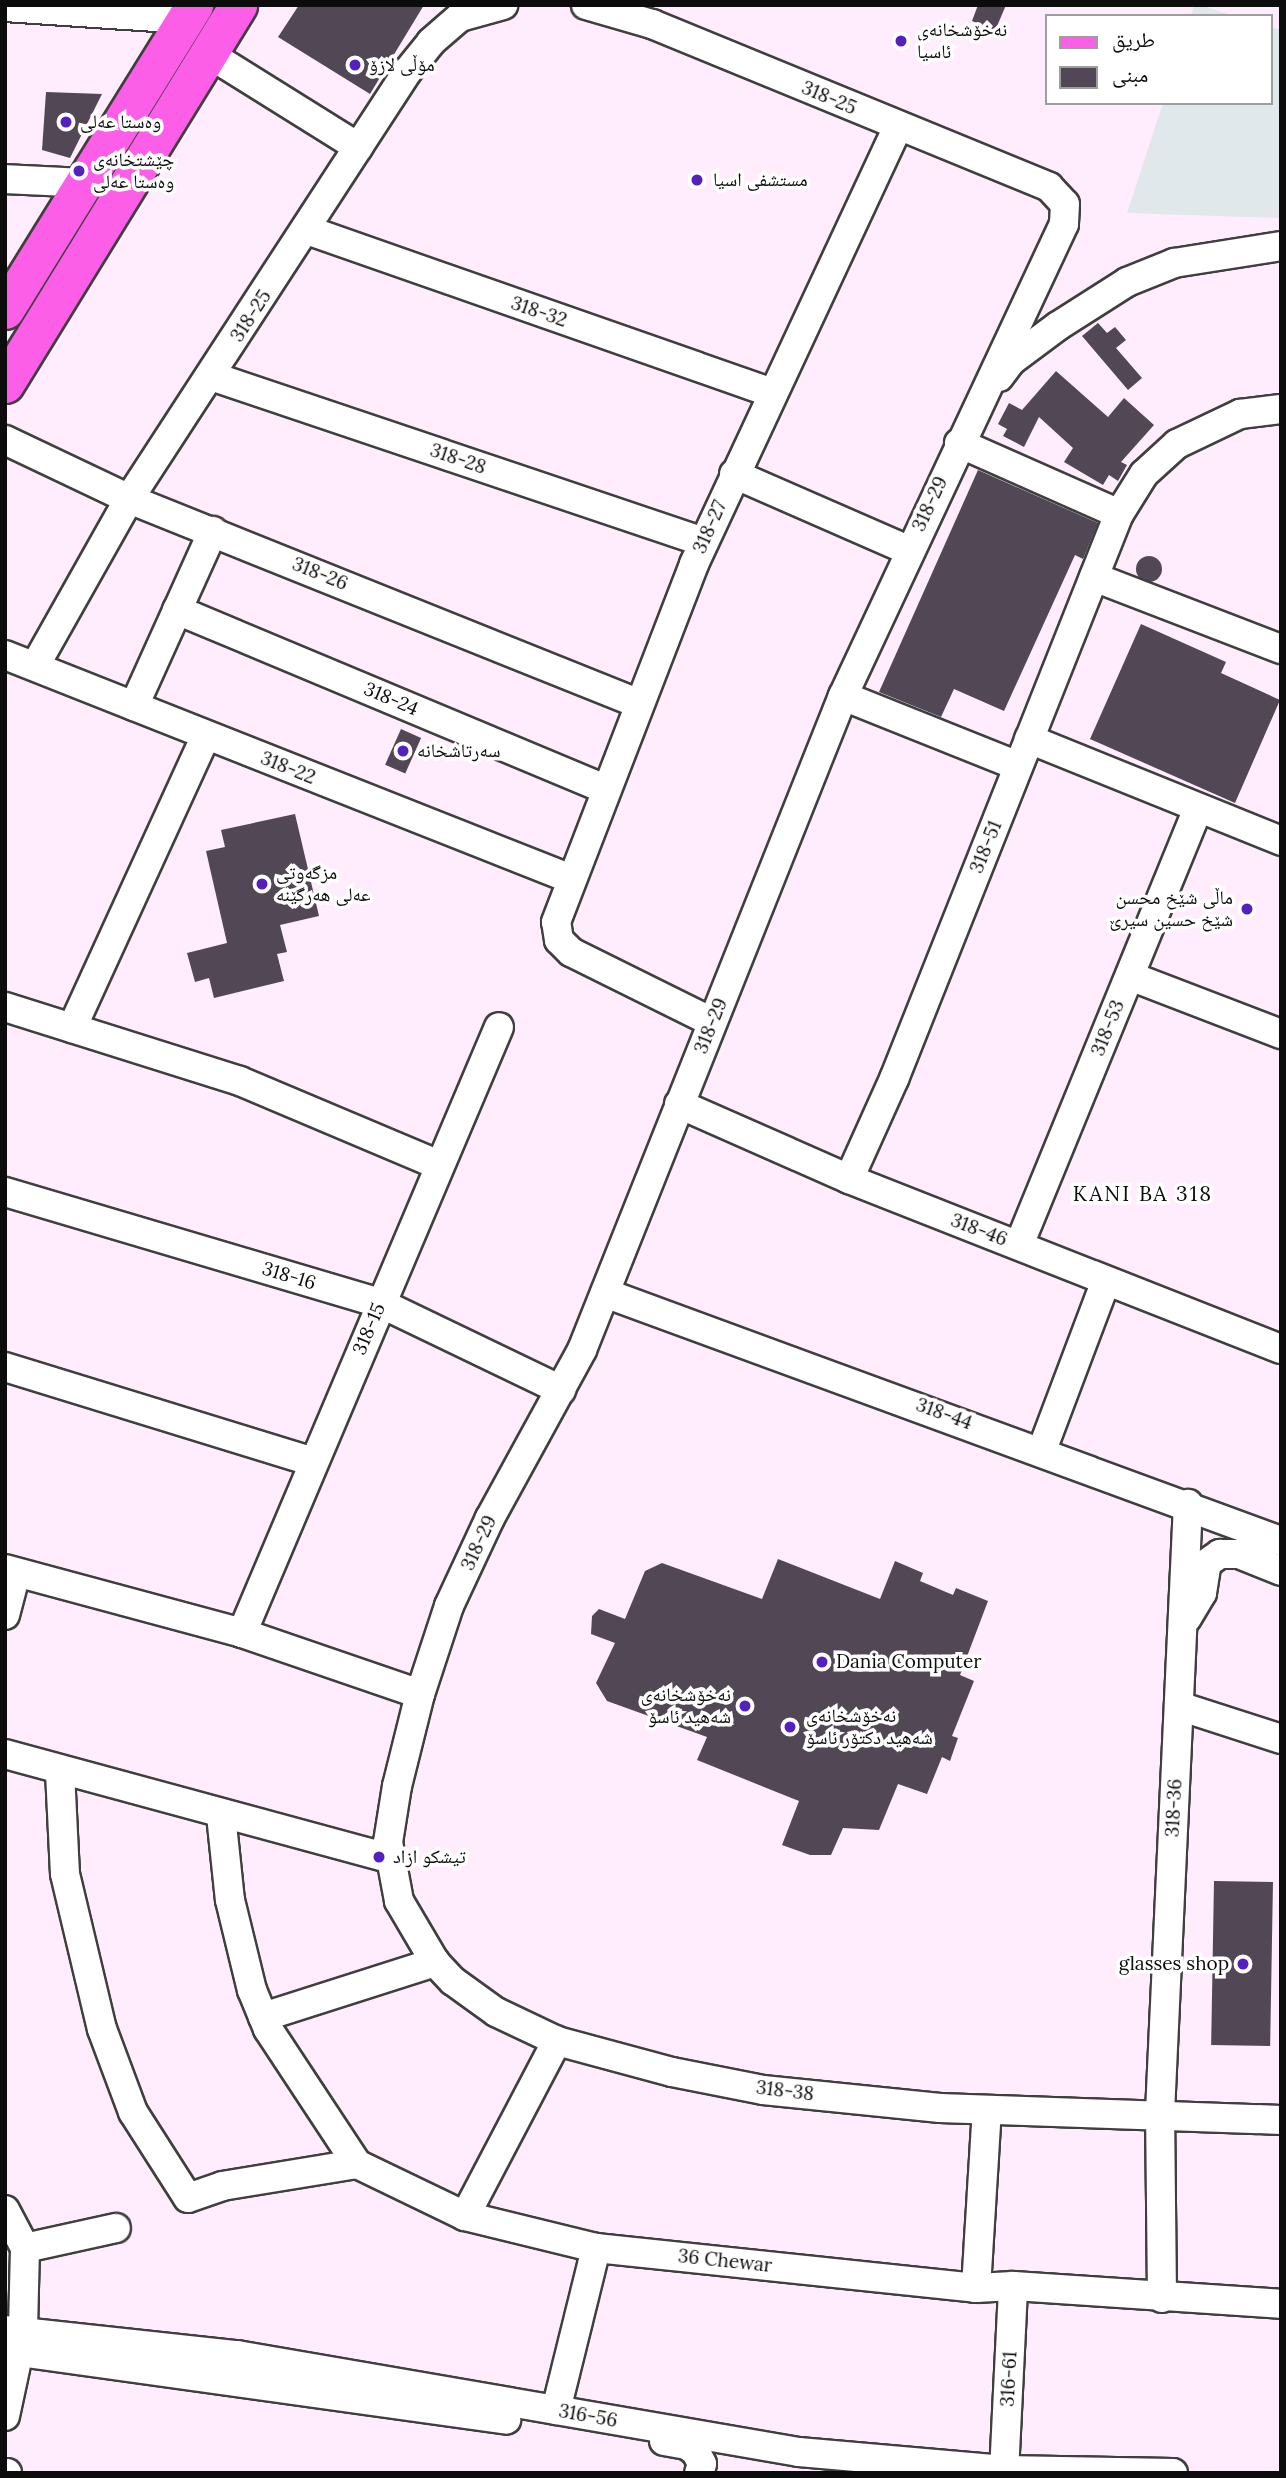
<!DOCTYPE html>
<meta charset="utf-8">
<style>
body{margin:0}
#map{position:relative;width:1286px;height:2478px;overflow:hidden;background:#ffecfc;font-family:Lora,"Noto Naskh Arabic",serif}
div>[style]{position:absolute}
.industrial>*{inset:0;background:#e0e8ec}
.building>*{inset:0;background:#524855;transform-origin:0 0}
.round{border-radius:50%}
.roads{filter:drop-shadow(2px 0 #3f3f3f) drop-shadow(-2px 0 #3f3f3f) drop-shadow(0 2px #3f3f3f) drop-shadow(0 -2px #3f3f3f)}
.minor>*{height:28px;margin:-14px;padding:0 14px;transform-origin:14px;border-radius:14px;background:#fff}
.major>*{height:37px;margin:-18.5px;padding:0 18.5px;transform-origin:18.5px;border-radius:18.5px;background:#fd5ee8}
.dots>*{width:19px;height:19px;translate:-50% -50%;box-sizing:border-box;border:4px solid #fff;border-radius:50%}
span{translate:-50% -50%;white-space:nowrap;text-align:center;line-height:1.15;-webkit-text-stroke:7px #fff;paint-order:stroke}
.poi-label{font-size:19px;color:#0c0c0c}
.left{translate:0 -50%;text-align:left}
.right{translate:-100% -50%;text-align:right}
.street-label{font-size:19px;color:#0c0c0c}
.neighbourhood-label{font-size:21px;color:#0c0c0c;letter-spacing:2px}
.frame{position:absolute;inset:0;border:7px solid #0c0c0c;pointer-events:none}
.legend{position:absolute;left:1045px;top:14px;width:228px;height:91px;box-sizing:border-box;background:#fff;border:2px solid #9e9e9e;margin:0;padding:9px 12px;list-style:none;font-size:21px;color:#0c0c0c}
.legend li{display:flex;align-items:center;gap:14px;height:35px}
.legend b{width:35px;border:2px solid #9e9e9e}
</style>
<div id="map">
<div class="industrial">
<div style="clip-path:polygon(1194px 5px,1200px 5px,1234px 16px,1191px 16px)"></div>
<div style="clip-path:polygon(1270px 27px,1281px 30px,1281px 218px,1127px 213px,1163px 103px,1270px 103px)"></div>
</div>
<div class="building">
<div style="clip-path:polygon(299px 5px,424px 5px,370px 94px,278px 37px)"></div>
<div style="clip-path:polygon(978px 5px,1006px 5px,995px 31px,972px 21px)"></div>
<div style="clip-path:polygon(46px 92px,102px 94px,70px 158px,42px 150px)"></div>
<div style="clip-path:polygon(1098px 323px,1107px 333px,1115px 327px,1126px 340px,1116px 348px,1142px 378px,1128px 390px,1082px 336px)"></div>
<div style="clip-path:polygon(1056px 371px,1108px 417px,1124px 398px,1154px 425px,1121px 462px,1127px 465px,1118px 481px,1109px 475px,1103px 485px,1064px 462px,1073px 448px,1039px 417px,1024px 447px,1003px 436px,1007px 429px,998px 424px,1009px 403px,1022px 410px)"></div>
<div style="clip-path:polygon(978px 470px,1098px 523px,1083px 559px,1075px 555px,1004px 711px,954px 689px,941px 717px,879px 692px)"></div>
<div class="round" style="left:1136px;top:556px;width:26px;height:26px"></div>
<div style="clip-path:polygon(1141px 624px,1226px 662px,1221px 673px,1280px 700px,1235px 803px,1090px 739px)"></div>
<div style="left:401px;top:729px;width:22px;height:39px;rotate:24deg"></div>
<div style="clip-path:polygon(295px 814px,319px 916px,280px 925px,287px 952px,277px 954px,284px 981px,214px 998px,209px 978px,195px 982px,187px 953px,227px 943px,206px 851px,225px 847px,221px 830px)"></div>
<div style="clip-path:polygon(778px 1559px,880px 1599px,895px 1561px,923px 1573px,920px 1581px,953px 1595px,956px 1588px,988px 1601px,960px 1675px,974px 1681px,952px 1736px,958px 1738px,950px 1761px,942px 1757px,927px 1794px,898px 1784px,879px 1830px,843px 1828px,831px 1855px,810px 1855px,782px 1845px,799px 1801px,697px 1760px,707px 1737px,607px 1701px,596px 1683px,615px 1643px,591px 1634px,592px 1616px,599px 1609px,625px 1619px,645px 1571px,662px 1563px,762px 1599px)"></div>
<div style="left:1214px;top:1881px;width:59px;height:164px;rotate:1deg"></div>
</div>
<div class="roads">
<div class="minor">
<div style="left:586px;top:5px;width:69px;rotate:16.1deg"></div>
<div style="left:652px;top:24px;width:429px;rotate:22.3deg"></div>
<div style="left:1049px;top:187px;width:23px;rotate:47deg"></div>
<div style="left:1065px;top:204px;width:20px;rotate:93deg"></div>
<div style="left:1064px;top:224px;width:521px;rotate:115.09deg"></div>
<div style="left:843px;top:696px;width:704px;rotate:111.76deg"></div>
<div style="left:582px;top:1350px;width:192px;rotate:118.7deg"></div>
<div style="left:490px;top:1518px;width:97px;rotate:115deg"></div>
<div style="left:449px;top:1606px;width:93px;rotate:108.2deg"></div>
<div style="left:420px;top:1694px;width:95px;rotate:104deg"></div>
<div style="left:397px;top:1786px;width:57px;rotate:99.1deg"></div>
<div style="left:388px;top:1842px;width:60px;rotate:79.4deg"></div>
<div style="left:399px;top:1901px;width:71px;rotate:59.5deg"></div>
<div style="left:435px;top:1962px;width:26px;rotate:47deg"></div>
<div style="left:453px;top:1981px;width:53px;rotate:35.8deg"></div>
<div style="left:496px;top:2012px;width:68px;rotate:25.4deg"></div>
<div style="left:557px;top:2041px;width:119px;rotate:15.1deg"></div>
<div style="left:672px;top:2072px;width:93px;rotate:11.2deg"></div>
<div style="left:763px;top:2090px;width:178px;rotate:5.8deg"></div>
<div style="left:940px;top:2108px;width:341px;rotate:2deg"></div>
<div style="left:5px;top:7px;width:181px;rotate:3.8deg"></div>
<div style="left:209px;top:54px;width:176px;rotate:32deg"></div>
<div style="left:5px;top:179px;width:81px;rotate:2.8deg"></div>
<div style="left:307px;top:230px;width:493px;rotate:19.3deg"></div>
<div style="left:211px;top:376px;width:520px;rotate:18.61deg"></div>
<div style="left:999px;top:377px;width:20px;rotate:-53deg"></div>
<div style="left:1011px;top:361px;width:59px;rotate:-36.7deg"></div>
<div style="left:1058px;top:326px;width:82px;rotate:-32.5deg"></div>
<div style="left:1127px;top:282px;width:51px;rotate:-22deg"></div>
<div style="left:1174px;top:263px;width:108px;rotate:-9deg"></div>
<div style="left:5px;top:440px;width:137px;rotate:25.4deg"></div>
<div style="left:129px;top:499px;width:547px;rotate:21.88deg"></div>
<div style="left:959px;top:443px;width:175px;rotate:23.9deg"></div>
<div style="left:1119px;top:514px;width:47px;rotate:-58deg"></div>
<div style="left:1144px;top:474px;width:45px;rotate:-42.3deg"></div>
<div style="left:1177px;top:444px;width:70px;rotate:-25.5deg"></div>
<div style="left:1240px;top:414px;width:41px;rotate:-7deg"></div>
<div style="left:734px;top:474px;width:190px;rotate:23.6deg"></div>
<div style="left:1094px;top:577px;width:200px;rotate:21.1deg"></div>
<div style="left:177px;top:610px;width:463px;rotate:22.7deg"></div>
<div style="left:5px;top:655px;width:609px;rotate:21.59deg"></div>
<div style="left:35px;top:666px;width:192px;rotate:-60.6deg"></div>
<div style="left:129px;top:499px;width:510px;rotate:-56.93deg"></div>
<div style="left:407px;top:72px;width:38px;rotate:-51deg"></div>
<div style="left:431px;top:42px;width:38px;rotate:-41deg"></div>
<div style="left:460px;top:17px;width:45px;rotate:-15.6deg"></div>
<div style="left:843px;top:696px;width:188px;rotate:21.8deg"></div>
<div style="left:134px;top:706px;width:192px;rotate:-65.7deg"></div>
<div style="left:1029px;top:739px;width:272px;rotate:22deg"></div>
<div style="left:1130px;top:976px;width:162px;rotate:21deg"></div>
<div style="left:5px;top:1007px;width:246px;rotate:17.5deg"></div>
<div style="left:240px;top:1081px;width:216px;rotate:22.9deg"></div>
<div style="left:712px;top:1022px;width:157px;rotate:-153.6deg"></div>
<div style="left:571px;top:952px;width:17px;rotate:-135deg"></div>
<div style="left:559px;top:940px;width:18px;rotate:-99deg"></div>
<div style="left:556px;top:922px;width:384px;rotate:-68.9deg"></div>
<div style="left:694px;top:564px;width:482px;rotate:-65deg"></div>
<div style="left:72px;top:1028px;width:322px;rotate:-65.4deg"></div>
<div style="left:679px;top:1104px;width:186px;rotate:23.8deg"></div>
<div style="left:849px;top:1179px;width:464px;rotate:21.5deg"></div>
<div style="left:849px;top:1179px;width:110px;rotate:-65.8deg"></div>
<div style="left:894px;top:1079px;width:608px;rotate:-68.29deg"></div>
<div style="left:5px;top:1192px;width:391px;rotate:16.5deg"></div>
<div style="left:380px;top:1303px;width:201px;rotate:25.7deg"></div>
<div style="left:1019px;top:1245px;width:470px;rotate:-67.7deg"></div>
<div style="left:605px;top:1293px;width:720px;rotate:20.15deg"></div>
<div style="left:5px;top:1367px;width:322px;rotate:17.1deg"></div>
<div style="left:1042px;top:1450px;width:178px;rotate:-69.3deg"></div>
<div style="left:5px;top:1569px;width:245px;rotate:15.1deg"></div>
<div style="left:242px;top:1633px;width:188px;rotate:18.9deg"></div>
<div style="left:5px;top:1615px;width:43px;rotate:-75.3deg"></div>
<div style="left:1187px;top:1618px;width:29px;rotate:-59deg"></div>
<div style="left:1202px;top:1593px;width:30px;rotate:-81deg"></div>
<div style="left:1207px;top:1563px;width:16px;rotate:-35deg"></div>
<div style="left:1220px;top:1554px;width:19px"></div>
<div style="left:1239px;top:1554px;width:45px;rotate:22deg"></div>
<div style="left:242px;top:1633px;width:658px;rotate:-67.02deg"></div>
<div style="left:1179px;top:1706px;width:107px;rotate:17.9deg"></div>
<div style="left:5px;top:1754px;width:398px;rotate:15.2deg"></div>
<div style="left:60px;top:1772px;width:102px;rotate:87.2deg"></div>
<div style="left:65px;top:1874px;width:159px;rotate:76.6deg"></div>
<div style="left:102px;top:2029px;width:89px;rotate:69.5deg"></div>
<div style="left:133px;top:2112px;width:102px;rotate:57.4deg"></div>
<div style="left:188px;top:2198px;width:36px;rotate:-19deg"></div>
<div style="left:222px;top:2186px;width:137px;rotate:-9.3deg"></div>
<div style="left:357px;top:2164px;width:120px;rotate:25.7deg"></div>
<div style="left:465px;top:2216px;width:135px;rotate:13.7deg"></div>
<div style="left:596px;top:2248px;width:382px;rotate:6deg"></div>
<div style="left:976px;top:2288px;width:37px;rotate:-3deg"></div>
<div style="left:1013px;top:2286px;width:269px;rotate:3.8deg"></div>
<div style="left:221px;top:1815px;width:85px;rotate:84deg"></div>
<div style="left:230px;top:1900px;width:93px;rotate:76.3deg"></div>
<div style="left:252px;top:1990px;width:42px;rotate:67.7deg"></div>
<div style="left:268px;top:2029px;width:162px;rotate:56.6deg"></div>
<div style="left:263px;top:2017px;width:181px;rotate:-17.7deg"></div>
<div style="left:5px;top:2210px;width:43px;rotate:62.2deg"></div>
<div style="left:25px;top:2248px;width:84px;rotate:91.4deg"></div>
<div style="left:23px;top:2332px;width:86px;rotate:102.1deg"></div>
<div style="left:465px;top:2216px;width:198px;rotate:-62.3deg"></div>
<div style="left:25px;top:2248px;width:93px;rotate:-12.4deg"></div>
<div style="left:976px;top:2288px;width:178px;rotate:-86.5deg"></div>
<div style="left:1162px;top:2298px;width:185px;rotate:-90.6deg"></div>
<div style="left:1160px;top:2113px;width:610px;rotate:-87.37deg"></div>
<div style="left:5px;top:2330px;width:233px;rotate:6.2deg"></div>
<div style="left:237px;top:2355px;width:570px;rotate:9.79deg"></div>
<div style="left:799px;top:2452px;width:206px;rotate:5deg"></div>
<div style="left:1004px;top:2470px;width:169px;rotate:1deg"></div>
<div style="left:19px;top:2352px;width:492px;rotate:7.9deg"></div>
<div style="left:556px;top:2410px;width:167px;rotate:-76.1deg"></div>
<div style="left:664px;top:2441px;width:23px;rotate:10deg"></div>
<div style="left:687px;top:2445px;width:11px;rotate:38deg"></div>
<div style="left:696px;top:2452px;width:13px;rotate:63deg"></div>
<div style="left:702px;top:2464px;width:9px;rotate:108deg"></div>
<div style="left:5px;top:2473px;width:2px"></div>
<div style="left:1004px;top:2473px;width:187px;rotate:-87.2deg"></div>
</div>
<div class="major">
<div style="left:5px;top:310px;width:359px;rotate:-58.2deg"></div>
<div style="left:5px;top:384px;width:445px;rotate:-58.4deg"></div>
</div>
</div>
<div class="dots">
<div style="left:901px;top:41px;background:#5520c0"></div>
<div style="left:355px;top:65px;background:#5520c0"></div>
<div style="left:66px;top:122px;background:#5520c0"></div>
<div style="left:79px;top:171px;background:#5520c0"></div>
<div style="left:697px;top:180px;background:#5520c0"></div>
<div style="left:403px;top:751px;background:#5520c0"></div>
<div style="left:262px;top:884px;background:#5520c0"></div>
<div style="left:1247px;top:909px;background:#5520c0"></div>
<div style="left:822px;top:1662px;background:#5520c0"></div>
<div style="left:745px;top:1706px;background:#5520c0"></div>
<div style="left:790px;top:1727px;background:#5520c0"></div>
<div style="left:379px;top:1857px;background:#5520c0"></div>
<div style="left:1243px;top:1964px;background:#5520c0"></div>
</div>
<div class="poi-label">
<span class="left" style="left:917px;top:41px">نه‌خۆشخانه‌ى<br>ئاسیا</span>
<span class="left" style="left:369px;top:65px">مۆڵی لازۆ</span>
<span class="left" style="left:80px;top:122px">وەستا عەلی</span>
<span class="left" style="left:93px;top:171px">چێشتخانەی<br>وەستا عەلی</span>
<span class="left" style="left:713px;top:180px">مستشفى اسيا</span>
<span class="left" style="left:417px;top:751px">سەرتاشخانە</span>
<span class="left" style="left:276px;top:884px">مزگەوتی<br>عەلی هەرگێنە</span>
<span class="right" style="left:1233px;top:909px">ماڵی شێخ محسن<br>شێخ حسین سیرێ</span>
<span class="left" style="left:836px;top:1662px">Dania Computer</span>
<span class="right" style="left:731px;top:1706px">نەخۆشخانەی<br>شەهید ئاسۆ</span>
<span class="left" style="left:806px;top:1727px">نەخۆشخانەی<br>شەهید دکتۆر ئاسۆ</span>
<span class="left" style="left:393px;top:1857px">تيشكو ازاد</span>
<span class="right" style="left:1229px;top:1964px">glasses shop</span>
</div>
<div class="street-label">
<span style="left:829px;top:98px;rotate:23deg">318-25</span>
<span style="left:539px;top:312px;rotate:19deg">318-32</span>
<span style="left:251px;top:316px;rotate:-57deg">318-25</span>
<span style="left:458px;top:459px;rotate:19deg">318-28</span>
<span style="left:930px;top:504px;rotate:-65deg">318-29</span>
<span style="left:710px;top:527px;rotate:-66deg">318-27</span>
<span style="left:320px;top:574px;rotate:22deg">318-26</span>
<span style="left:391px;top:699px;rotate:23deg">318-24</span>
<span style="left:288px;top:768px;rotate:22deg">318-22</span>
<span style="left:986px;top:847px;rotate:-68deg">318-51</span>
<span style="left:711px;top:1026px;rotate:-68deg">318-29</span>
<span style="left:1108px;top:1028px;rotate:-68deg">318-53</span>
<span style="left:979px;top:1230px;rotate:21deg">318-46</span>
<span style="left:289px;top:1276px;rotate:17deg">318-16</span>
<span style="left:369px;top:1329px;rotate:-67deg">318-15</span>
<span style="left:944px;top:1414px;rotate:20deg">318-44</span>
<span style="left:479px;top:1543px;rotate:-65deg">318-29</span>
<span style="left:1174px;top:1808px;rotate:-87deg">318-36</span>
<span style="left:785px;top:2091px;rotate:7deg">318-38</span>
<span style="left:725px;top:2261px;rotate:6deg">36 Chewar</span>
<span style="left:1009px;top:2379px;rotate:-87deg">316-61</span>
<span style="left:588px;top:2416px;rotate:10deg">316-56</span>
</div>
<div class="neighbourhood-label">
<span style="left:1143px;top:1194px">KANI BA 318</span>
</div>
<div class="frame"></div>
<ul class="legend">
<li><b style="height:9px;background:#fd5ee8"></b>طريق</li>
<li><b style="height:19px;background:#524855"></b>مبنى</li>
</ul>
</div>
